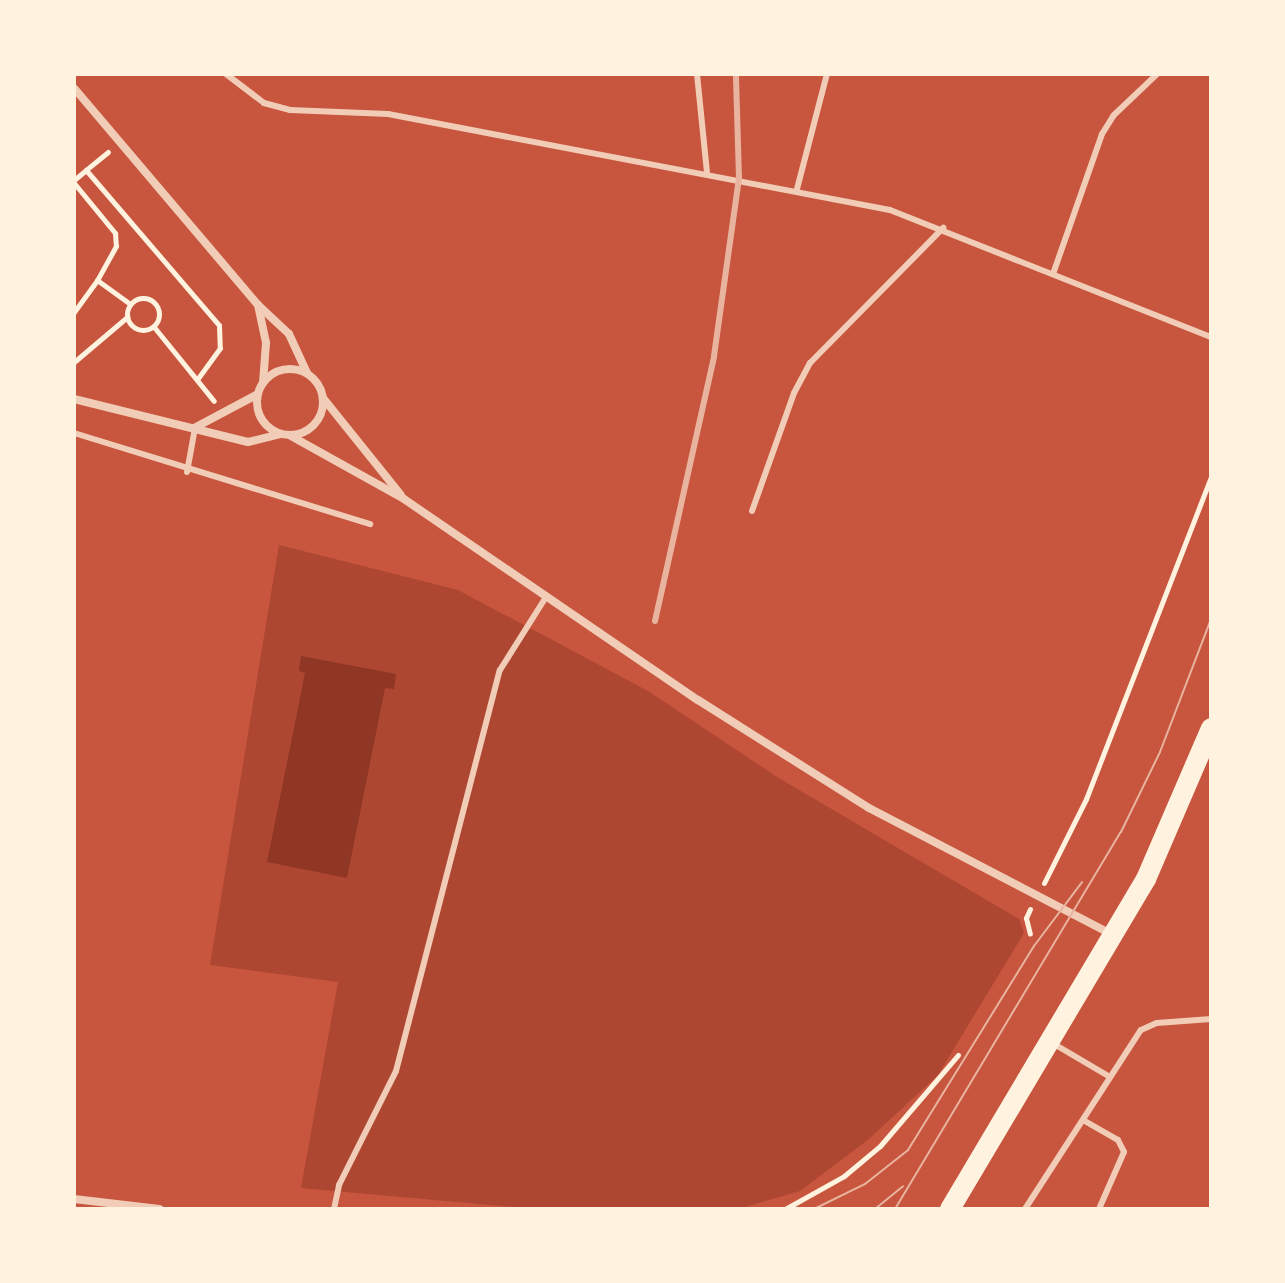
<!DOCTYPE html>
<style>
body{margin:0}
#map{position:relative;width:1285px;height:1283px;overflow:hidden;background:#c8553d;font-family:Raleway,sans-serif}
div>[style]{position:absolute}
.green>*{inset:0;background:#ae4732}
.water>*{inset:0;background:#8f3625}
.path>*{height:5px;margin:-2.5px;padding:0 2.5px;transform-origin:2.5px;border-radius:2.5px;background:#fff3e0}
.path>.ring{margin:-2.5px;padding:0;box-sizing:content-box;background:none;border:5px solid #fff3e0;border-radius:50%}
.service>*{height:6px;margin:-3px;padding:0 3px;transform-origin:3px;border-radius:3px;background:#f1ccb7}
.minor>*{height:8px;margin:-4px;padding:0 4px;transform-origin:4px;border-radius:4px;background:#f1ccb7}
.minor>.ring{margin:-4px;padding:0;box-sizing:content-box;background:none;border:8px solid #f1ccb7;border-radius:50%}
.primary>*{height:20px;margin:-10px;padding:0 10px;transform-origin:10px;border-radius:10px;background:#fff3e0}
.tram>*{height:2px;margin:-1px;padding:0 1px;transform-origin:1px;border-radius:1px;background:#e9b49f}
.rail>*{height:6px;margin:-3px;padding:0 3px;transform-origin:3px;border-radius:3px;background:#e9b49f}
span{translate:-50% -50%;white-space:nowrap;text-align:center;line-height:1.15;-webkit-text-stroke:8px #fff3e0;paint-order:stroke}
.frame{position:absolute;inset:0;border:76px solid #fff3e0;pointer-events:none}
</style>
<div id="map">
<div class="green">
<div style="clip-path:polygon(279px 545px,458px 590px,648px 691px,777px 777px,1019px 919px,1024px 933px,938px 1075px,869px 1139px,800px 1191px,738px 1209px,536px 1209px,301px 1188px,338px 982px,210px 965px)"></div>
</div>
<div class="water">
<div style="clip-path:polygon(301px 656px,396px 674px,394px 689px,385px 688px,347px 878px,267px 862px,305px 673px,299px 671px)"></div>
</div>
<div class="path">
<div style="left:108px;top:152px;width:28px;rotate:141deg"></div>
<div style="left:86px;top:170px;width:204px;rotate:49.4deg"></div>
<div style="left:219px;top:325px;width:23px;rotate:88deg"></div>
<div style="left:220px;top:348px;width:39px;rotate:126deg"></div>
<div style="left:74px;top:180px;width:16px;rotate:-40deg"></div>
<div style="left:74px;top:183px;width:65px;rotate:50.6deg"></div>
<div style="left:115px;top:233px;width:13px;rotate:86deg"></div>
<div style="left:116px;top:246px;width:39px;rotate:119deg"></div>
<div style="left:97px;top:280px;width:41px;rotate:36deg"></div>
<div class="ring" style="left:127px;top:298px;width:27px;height:27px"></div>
<div style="left:74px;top:312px;width:39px;rotate:-54deg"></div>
<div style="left:154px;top:327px;width:95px;rotate:51deg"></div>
<div style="left:74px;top:362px;width:70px;rotate:-40.3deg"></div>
<div style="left:1044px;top:883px;width:94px;rotate:-63.4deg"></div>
<div style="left:1086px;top:799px;width:345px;rotate:-68.8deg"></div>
<div style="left:1030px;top:909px;width:10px;rotate:114deg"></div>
<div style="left:1026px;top:918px;width:16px;rotate:76deg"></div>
<div style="left:785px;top:1209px;width:68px;rotate:-29.2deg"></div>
<div style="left:844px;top:1176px;width:47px;rotate:-39.8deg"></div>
<div style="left:880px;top:1146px;width:120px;rotate:-49.4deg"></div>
</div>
<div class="service">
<div style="left:226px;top:74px;width:48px;rotate:37.3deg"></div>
<div style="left:264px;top:103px;width:27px;rotate:15deg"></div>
<div style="left:290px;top:110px;width:98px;rotate:2.3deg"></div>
<div style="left:388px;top:114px;width:511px;rotate:10.83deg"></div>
<div style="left:890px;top:210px;width:345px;rotate:21.6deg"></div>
<div style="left:697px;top:74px;width:99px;rotate:84.2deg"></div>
<div style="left:797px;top:189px;width:119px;rotate:-75.4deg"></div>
<div style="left:1053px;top:274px;width:148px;rotate:-70.7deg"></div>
<div style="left:1102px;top:134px;width:22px;rotate:-58deg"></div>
<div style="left:1114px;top:115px;width:59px;rotate:-43.6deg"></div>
<div style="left:74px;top:433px;width:310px;rotate:17.1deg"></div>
<div style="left:187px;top:472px;width:45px;rotate:-79.7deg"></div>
<div style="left:752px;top:511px;width:125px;rotate:-70.4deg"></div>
<div style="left:794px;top:393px;width:34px;rotate:-62deg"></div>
<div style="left:810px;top:363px;width:190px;rotate:-45.4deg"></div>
<div style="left:1054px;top:1044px;width:65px;rotate:30.5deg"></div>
<div style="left:1083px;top:1120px;width:40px;rotate:29.7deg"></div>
<div style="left:1118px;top:1140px;width:13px;rotate:63deg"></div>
<div style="left:1124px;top:1152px;width:62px;rotate:113.7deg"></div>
<div style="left:334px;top:1209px;width:25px;rotate:-78deg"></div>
<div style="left:339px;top:1185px;width:127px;rotate:-63.4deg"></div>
<div style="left:396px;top:1071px;width:414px;rotate:-75.5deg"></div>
<div style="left:500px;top:670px;width:86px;rotate:-57.8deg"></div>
<div style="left:1025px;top:1209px;width:213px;rotate:-57.1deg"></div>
<div style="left:1141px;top:1030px;width:17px;rotate:-24deg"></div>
<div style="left:1157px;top:1023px;width:54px;rotate:-4.2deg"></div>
</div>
<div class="minor">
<div style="left:74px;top:88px;width:285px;rotate:49.7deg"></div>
<div style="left:258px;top:305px;width:39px;rotate:78deg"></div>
<div style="left:266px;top:343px;width:40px;rotate:94.3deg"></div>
<div style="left:258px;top:305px;width:42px;rotate:43.1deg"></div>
<div style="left:289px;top:334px;width:43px;rotate:65.2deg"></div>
<div class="ring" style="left:257px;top:369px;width:58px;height:58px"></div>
<div style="left:323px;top:398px;width:124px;rotate:51.2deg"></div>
<div style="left:74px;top:399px;width:179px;rotate:13.9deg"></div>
<div style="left:248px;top:442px;width:32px;rotate:-14deg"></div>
<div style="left:196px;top:427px;width:70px;rotate:-28deg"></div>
<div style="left:291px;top:436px;width:129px;rotate:29.1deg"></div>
<div style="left:404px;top:499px;width:356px;rotate:34.4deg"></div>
<div style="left:698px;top:700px;width:202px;rotate:32.3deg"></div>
<div style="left:869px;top:808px;width:275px;rotate:27.5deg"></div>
<div style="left:74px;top:1199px;width:86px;rotate:6.7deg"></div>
</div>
<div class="primary">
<div style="left:950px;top:1209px;width:384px;rotate:-59.3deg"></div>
<div style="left:1146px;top:879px;width:164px;rotate:-66.7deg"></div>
</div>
<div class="tram">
<div style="left:814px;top:1209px;width:57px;rotate:-26.1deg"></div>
<div style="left:865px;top:1184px;width:55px;rotate:-38.3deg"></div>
<div style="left:908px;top:1150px;width:240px;rotate:-58.3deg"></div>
<div style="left:1034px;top:946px;width:80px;rotate:-53.1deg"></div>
<div style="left:875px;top:1209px;width:36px;rotate:-39deg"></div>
<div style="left:895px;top:1209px;width:440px;rotate:-59.1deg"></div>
<div style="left:1121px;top:832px;width:89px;rotate:-64deg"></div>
<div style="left:1160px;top:752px;width:142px;rotate:-69deg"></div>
</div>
<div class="rail">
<div style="left:655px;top:621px;width:271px;rotate:-77.4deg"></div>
<div style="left:714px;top:356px;width:180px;rotate:-82deg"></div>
<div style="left:739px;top:178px;width:104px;rotate:-91.7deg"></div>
</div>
<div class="frame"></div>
</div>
